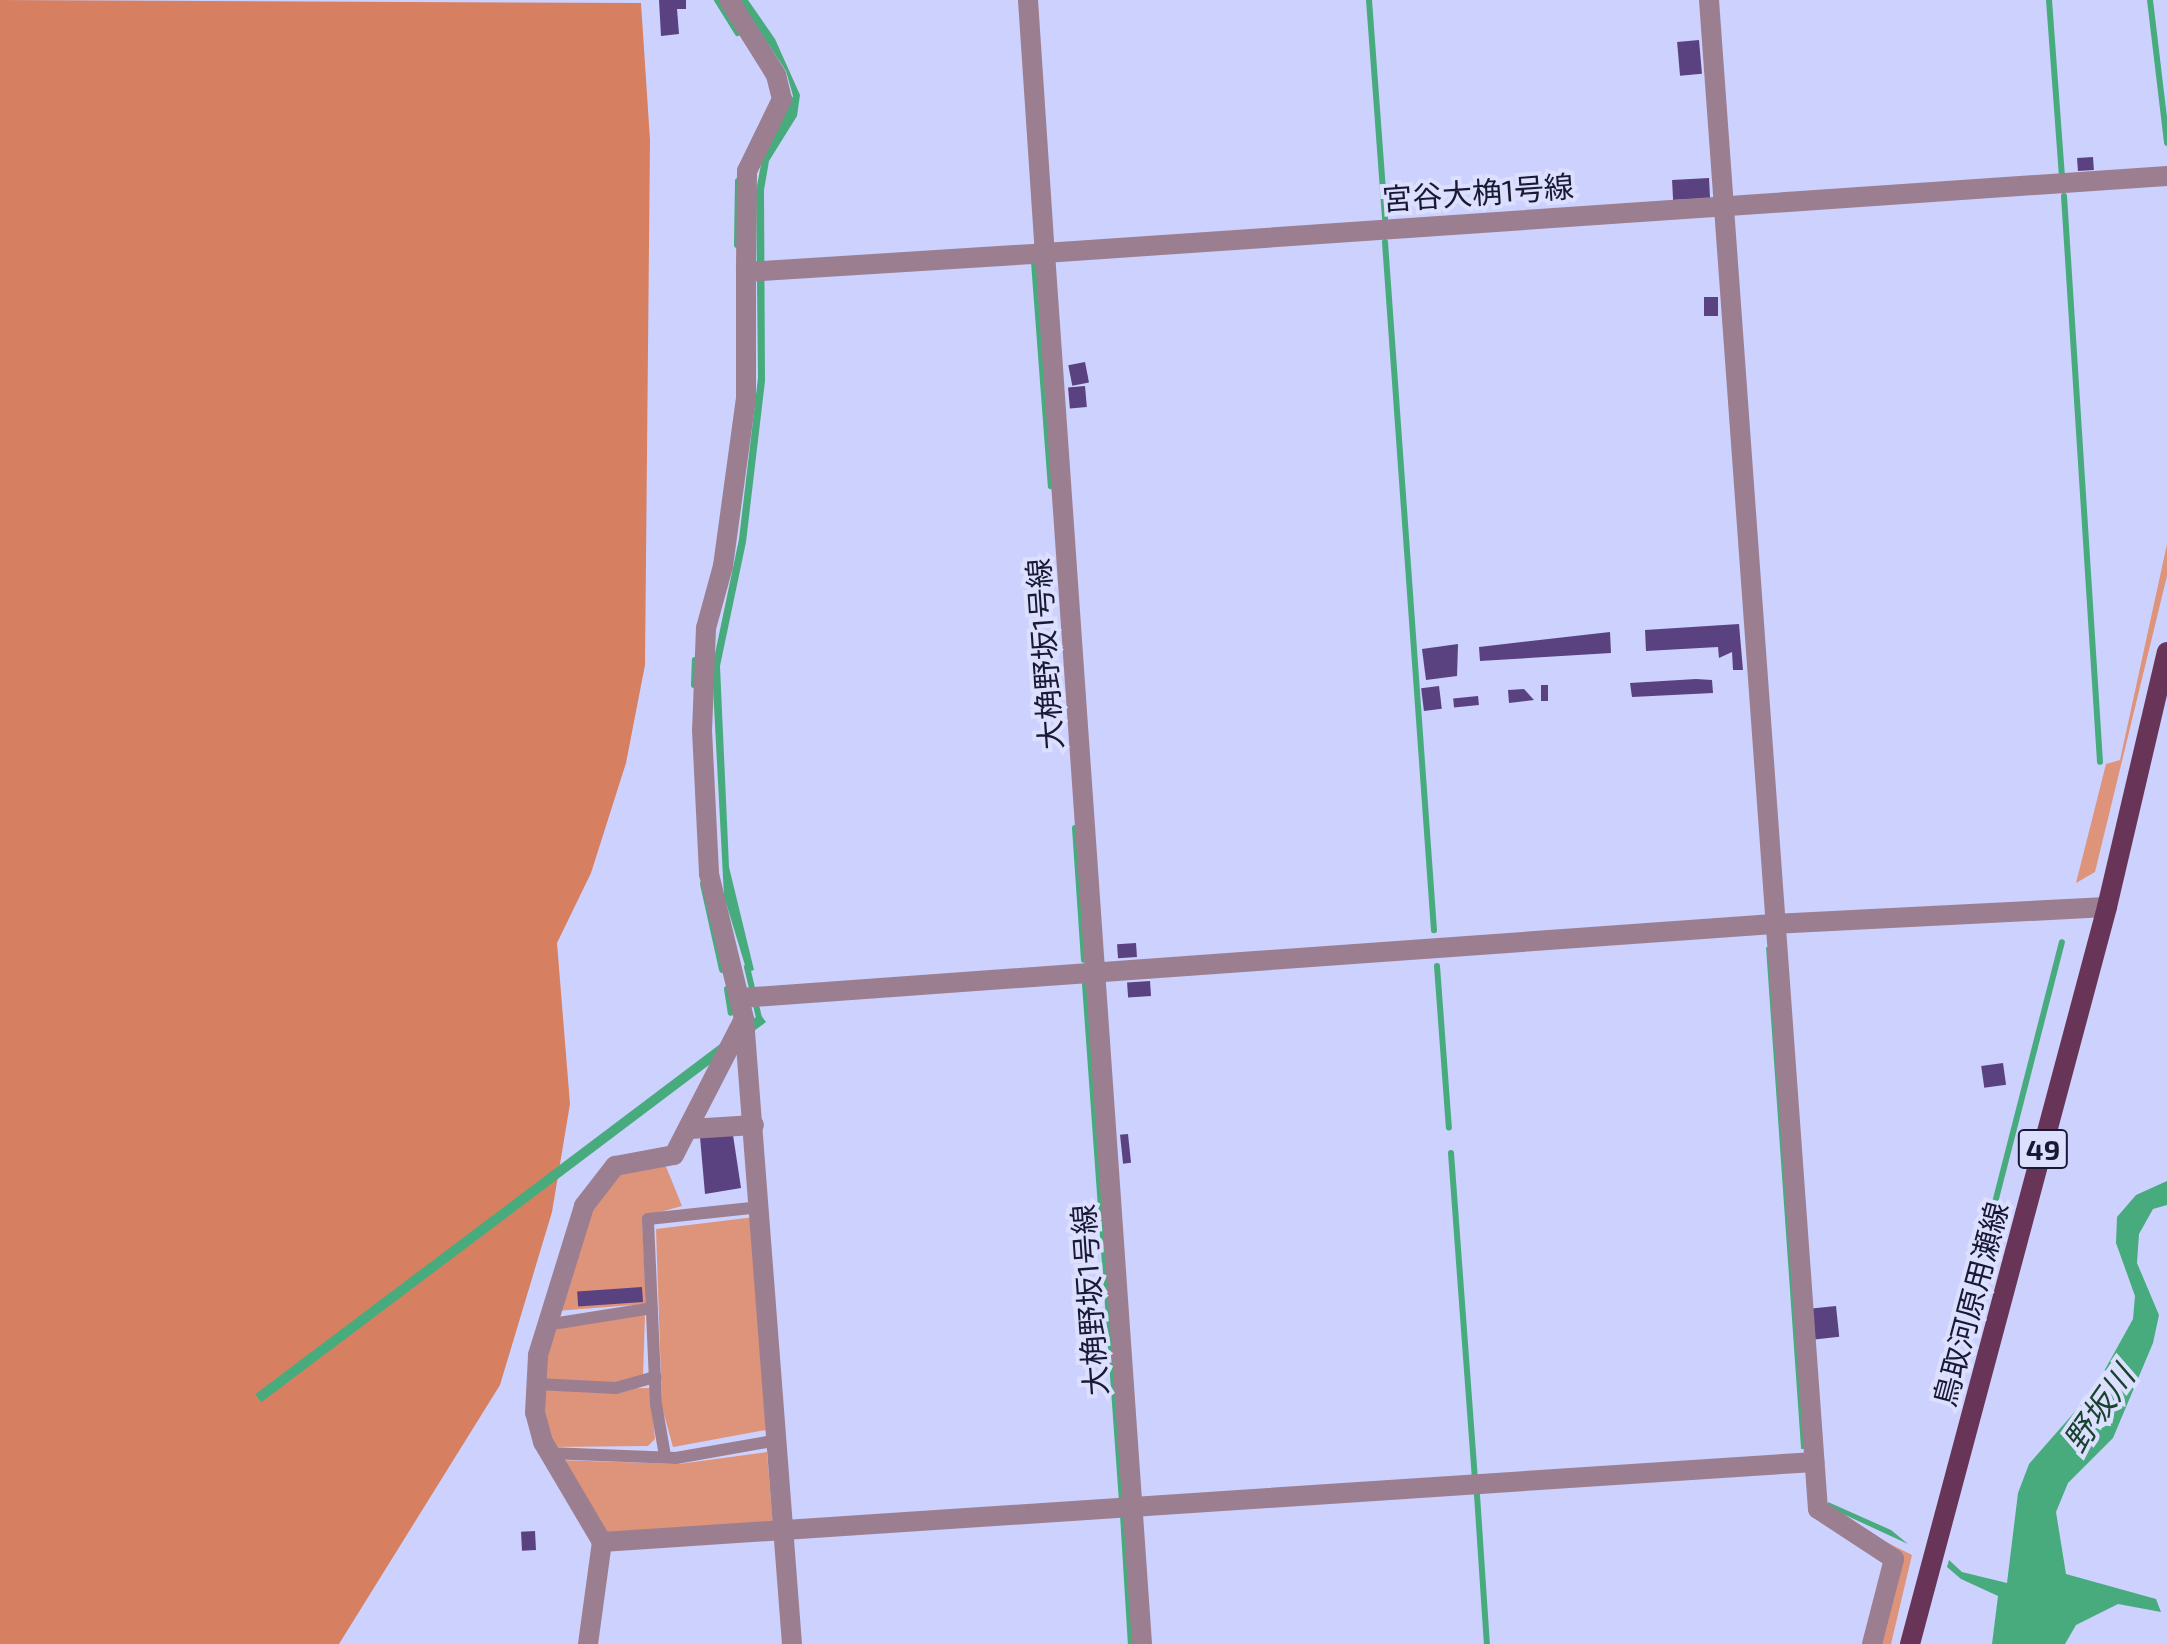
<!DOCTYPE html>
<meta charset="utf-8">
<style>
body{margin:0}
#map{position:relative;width:2167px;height:1644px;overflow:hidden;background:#cdd1fe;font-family:"Exo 2","Noto Sans JP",sans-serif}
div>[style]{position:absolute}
.green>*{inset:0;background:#de947a}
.forest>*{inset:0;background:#d78061}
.water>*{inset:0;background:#48ab7d;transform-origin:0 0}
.stream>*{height:6px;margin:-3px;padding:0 3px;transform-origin:3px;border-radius:3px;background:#48ab7d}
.building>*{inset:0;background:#5a4280;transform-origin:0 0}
.lane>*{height:12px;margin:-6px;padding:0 6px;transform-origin:6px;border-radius:6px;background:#9c7e91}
.street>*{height:20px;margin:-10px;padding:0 10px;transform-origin:10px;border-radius:10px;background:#9c7e91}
.primary>*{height:20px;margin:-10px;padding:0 10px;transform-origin:10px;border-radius:10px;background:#683558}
span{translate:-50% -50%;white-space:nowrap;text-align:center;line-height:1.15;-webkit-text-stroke:8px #dce0fe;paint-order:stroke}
.shield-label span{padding:2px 6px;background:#dce0fe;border:2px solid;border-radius:6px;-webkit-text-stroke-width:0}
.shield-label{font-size:28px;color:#191934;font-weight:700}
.street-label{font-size:30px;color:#191934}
.water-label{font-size:32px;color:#19432f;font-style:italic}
</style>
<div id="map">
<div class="green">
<div style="clip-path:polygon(2167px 544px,2167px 576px,2095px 872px,2076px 883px,2106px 764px,2120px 760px)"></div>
<div style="clip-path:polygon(665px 1164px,682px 1206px,642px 1217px,646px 1304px,556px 1311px,575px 1237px,619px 1171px)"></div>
<div style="clip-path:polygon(755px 1217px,766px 1430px,673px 1447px,662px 1407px,656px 1229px)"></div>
<div style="clip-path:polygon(645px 1314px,643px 1376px,629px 1383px,542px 1381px,550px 1335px,560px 1327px)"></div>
<div style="clip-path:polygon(650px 1388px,655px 1439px,648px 1446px,552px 1447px,541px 1390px)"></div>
<div style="clip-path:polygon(767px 1452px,773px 1526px,606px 1535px,557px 1460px,679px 1464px)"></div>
<div style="clip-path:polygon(1886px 1542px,1912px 1555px,1891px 1644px,1878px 1644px)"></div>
</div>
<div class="forest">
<div style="clip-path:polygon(0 0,641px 3px,650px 140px,645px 665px,626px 763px,591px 873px,557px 943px,570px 1104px,552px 1212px,500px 1385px,339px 1644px,0 1644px)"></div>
</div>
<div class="water">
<div style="clip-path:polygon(739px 0,748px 0,775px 39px,800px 95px,797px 116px,769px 161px,764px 190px,765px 381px,746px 542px,720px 666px,729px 867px,754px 970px,747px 972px,724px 896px,712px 668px,739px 539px,758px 378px,756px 191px,762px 159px,793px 96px,786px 71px)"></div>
<div style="left:1770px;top:947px;width:503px;height:4px;rotate:86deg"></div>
<div style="left:760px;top:1014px;width:10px;height:632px;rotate:53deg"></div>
<div style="clip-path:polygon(2167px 1181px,2167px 1205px,2153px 1209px,2139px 1234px,2137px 1263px,2159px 1315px,2153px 1343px,2113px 1438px,2068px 1483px,2056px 1512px,2066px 1574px,2156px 1599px,2161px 1612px,2118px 1604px,2076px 1625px,2065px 1644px,1992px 1644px,1998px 1596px,1961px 1579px,1947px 1567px,1949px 1560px,1962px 1572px,2007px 1583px,2018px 1493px,2029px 1464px,2093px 1391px,2133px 1319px,2135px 1296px,2116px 1243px,2117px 1217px,2136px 1195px)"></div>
<div style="clip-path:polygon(1828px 1502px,1891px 1530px,1908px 1544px,1828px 1507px)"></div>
</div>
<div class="stream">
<div style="left:717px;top:0;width:39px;rotate:58deg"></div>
<div style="left:1369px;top:0;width:219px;rotate:85.8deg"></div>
<div style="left:2049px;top:0;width:175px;rotate:85.8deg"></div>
<div style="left:2150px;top:0;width:144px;rotate:83.2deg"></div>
<div style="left:2064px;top:196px;width:567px;rotate:86.36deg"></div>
<div style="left:1385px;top:242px;width:690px;rotate:85.93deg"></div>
<div style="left:737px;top:245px;width:64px;rotate:-89.1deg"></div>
<div style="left:1034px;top:262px;width:225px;rotate:85.7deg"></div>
<div style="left:694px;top:685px;width:25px;rotate:-88deg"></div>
<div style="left:1075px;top:828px;width:132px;rotate:86.1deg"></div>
<div style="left:703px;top:884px;width:88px;rotate:77.5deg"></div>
<div style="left:1437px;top:966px;width:162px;rotate:85.8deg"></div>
<div style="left:747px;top:967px;width:57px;rotate:76.7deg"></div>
<div style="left:1085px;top:984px;width:518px;rotate:85.91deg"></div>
<div style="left:727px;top:989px;width:24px;rotate:81deg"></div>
<div style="left:1451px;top:1153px;width:325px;rotate:85.8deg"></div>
<div style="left:1989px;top:1226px;width:293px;rotate:-75.6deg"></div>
<div style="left:1477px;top:1495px;width:149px;rotate:86.2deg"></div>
<div style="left:1123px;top:1515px;width:129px;rotate:86.5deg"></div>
</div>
<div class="building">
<div style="clip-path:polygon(659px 0,686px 0,686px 9px,677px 9px,679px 34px,661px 36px)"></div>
<div style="left:1699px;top:40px;width:34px;height:22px;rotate:85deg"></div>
<div style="left:2093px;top:157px;width:13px;height:16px;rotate:86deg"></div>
<div style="left:1709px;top:178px;width:20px;height:37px;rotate:87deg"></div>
<div style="left:1704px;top:297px;width:14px;height:19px"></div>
<div style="left:1085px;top:362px;width:21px;height:17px;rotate:79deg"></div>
<div style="left:1085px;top:386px;width:21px;height:17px;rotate:85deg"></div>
<div style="clip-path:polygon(1739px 624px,1743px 670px,1733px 670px,1732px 652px,1719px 658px,1718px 647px,1646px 651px,1645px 630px)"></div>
<div style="clip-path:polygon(1610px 632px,1611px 653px,1480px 661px,1479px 647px)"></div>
<div style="clip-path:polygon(1458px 644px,1457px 676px,1426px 680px,1422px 649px)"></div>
<div style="clip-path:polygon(1696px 679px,1712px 680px,1713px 693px,1632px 697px,1630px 683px)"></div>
<div style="left:1541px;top:685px;width:7px;height:16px"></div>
<div style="left:1439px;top:686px;width:23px;height:18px;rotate:83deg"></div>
<div style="clip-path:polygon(1524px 689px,1534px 700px,1509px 703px,1508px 690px)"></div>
<div style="left:1478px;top:696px;width:9px;height:25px;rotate:84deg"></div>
<div style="left:1136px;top:943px;width:14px;height:19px;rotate:86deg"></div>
<div style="left:1150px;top:981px;width:15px;height:23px;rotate:86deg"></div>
<div style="left:2003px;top:1063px;width:22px;height:22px;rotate:82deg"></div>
<div style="left:1128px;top:1134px;width:29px;height:8px;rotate:84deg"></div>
<div style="clip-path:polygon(733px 1135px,741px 1188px,705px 1194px,700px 1137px)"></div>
<div style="left:642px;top:1287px;width:15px;height:65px;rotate:86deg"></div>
<div style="left:1836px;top:1306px;width:31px;height:27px;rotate:84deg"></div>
<div style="left:535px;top:1531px;width:19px;height:14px;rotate:87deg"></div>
</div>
<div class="lane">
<div style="left:546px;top:1325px;width:107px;rotate:-9.1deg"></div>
<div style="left:537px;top:1384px;width:79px;rotate:2.9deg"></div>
<div style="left:616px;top:1388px;width:41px;rotate:-15.8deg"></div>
<div style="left:548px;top:1453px;width:128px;rotate:2.2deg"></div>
<div style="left:676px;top:1458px;width:104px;rotate:-10deg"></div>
<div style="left:665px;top:1456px;width:53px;rotate:-99.8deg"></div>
<div style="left:656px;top:1404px;width:185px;rotate:-92.5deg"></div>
<div style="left:648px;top:1219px;width:113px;rotate:-6.1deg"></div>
</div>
<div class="street">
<div style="left:729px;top:0;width:89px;rotate:57.9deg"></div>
<div style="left:776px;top:75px;width:25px;rotate:76deg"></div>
<div style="left:782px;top:99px;width:80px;rotate:115.9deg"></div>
<div style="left:747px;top:171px;width:101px;rotate:90.6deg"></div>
<div style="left:746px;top:272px;width:300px;rotate:-3.6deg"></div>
<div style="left:1045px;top:253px;width:1394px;rotate:86.01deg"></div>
<div style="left:1028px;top:0;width:254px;rotate:86.2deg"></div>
<div style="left:1045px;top:253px;width:1125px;rotate:-3.93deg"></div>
<div style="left:1709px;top:0;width:1513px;rotate:85.87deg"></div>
<div style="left:1818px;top:1509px;width:91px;rotate:33.3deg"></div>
<div style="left:1894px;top:1559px;width:88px;rotate:104.5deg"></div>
<div style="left:746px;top:272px;width:126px;rotate:90deg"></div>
<div style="left:746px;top:398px;width:170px;rotate:97.8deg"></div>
<div style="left:723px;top:566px;width:64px;rotate:105.3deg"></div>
<div style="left:706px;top:628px;width:102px;rotate:92.2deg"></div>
<div style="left:702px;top:730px;width:144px;rotate:87.2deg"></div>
<div style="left:709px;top:874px;width:149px;rotate:76.4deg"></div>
<div style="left:744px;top:1019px;width:627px;rotate:85.61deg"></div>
<div style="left:740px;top:998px;width:1036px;rotate:-4.1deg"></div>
<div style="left:1773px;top:924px;width:334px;rotate:-2.9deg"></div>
<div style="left:690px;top:1129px;width:64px;rotate:-3.6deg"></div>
<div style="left:602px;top:1542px;width:1215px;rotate:-3.78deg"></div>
<div style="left:588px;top:1644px;width:103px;rotate:-82.2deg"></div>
<div style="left:602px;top:1542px;width:116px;rotate:-120.5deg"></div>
<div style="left:543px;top:1442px;width:30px;rotate:-105deg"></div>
<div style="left:535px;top:1413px;width:58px;rotate:-87deg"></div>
<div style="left:538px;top:1355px;width:156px;rotate:-72.8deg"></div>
<div style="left:584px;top:1206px;width:51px;rotate:-52.2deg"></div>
<div style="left:615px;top:1166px;width:60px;rotate:-10.6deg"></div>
<div style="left:674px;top:1155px;width:151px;rotate:-62.8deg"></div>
</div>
<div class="primary">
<div style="left:1910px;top:1644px;width:763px;rotate:-75.03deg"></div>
<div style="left:2107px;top:907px;width:262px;rotate:-76.8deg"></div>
</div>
<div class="shield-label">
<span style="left:2043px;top:1149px">49</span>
</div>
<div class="street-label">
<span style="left:1478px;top:192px;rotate:-4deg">宮谷大桷1号線</span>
<span style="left:1044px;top:654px;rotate:-94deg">大桷野坂1号線</span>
<span style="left:1089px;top:1300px;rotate:-94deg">大桷野坂1号線</span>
<span style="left:1970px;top:1304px;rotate:-75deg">鳥取河原用瀬線</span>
</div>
<div class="water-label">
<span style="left:2098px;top:1408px;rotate:-55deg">野坂川</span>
</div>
</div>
